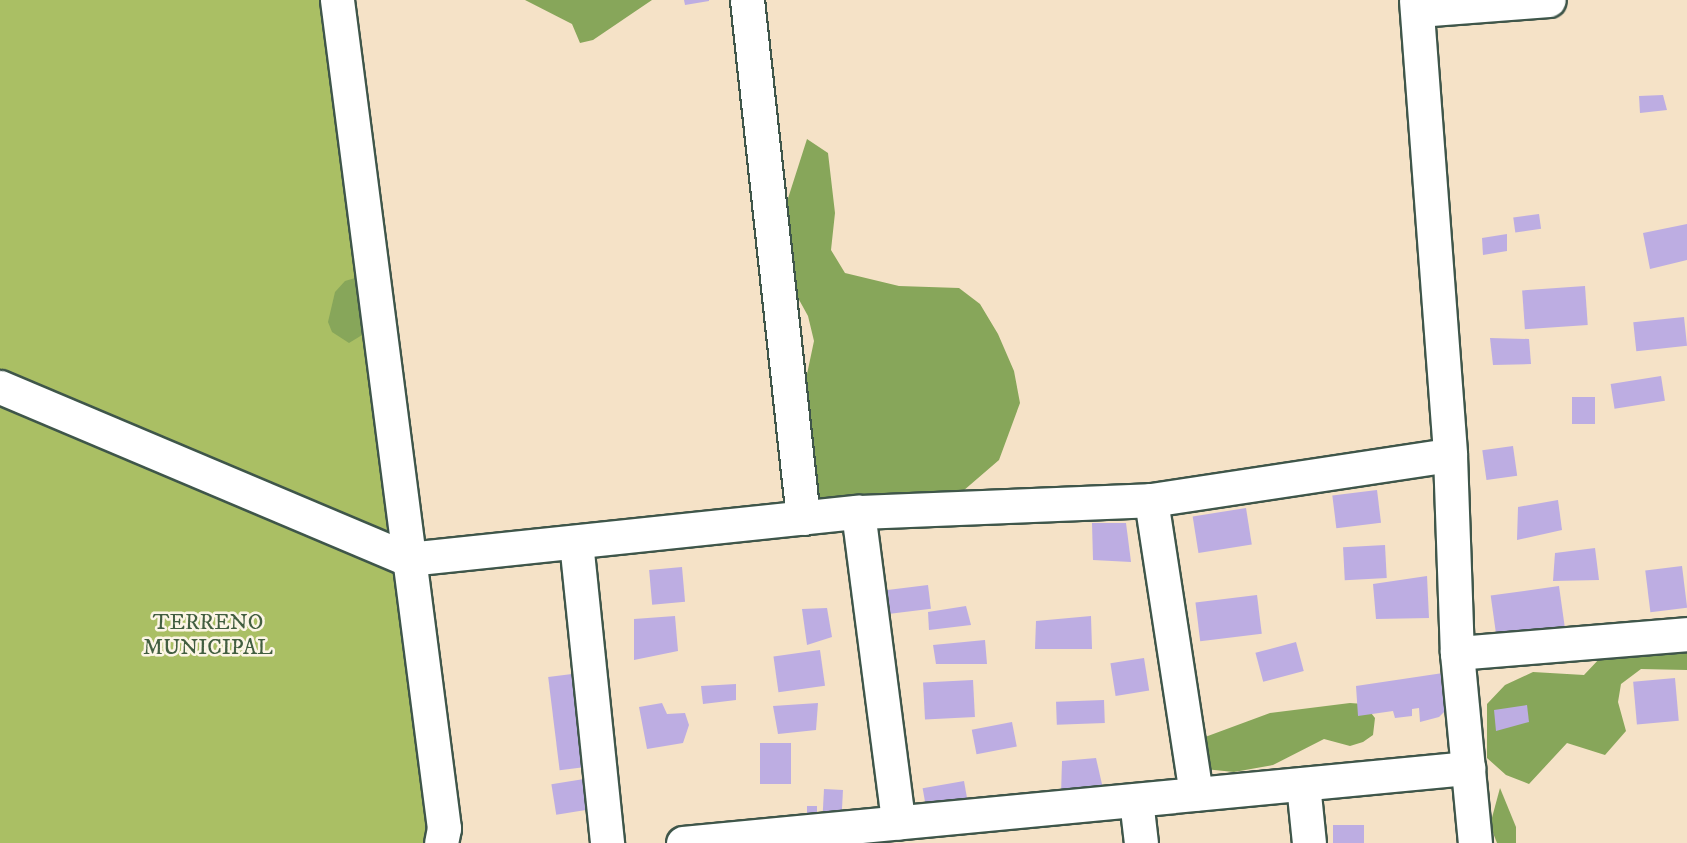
<!DOCTYPE html>
<style>
body{margin:0}
#map{position:relative;width:1687px;height:843px;overflow:hidden;background:#f5e2c7;font-family:"IM FELL DW Pica",serif}
div>[style]{position:absolute}
.green>*{inset:0;background:#aabf64}
.forest>*{inset:0;background:#87a65a}
.building>*{inset:0;background:#bdade2;transform-origin:0 0}
.roads{filter:drop-shadow(2px 0 #3f564a) drop-shadow(-2px 0 #3f564a) drop-shadow(0 2px #3f564a) drop-shadow(0 -2px #3f564a)}
.minor>*{height:33px;margin:-16.5px;padding:0 16.5px;transform-origin:16.5px;border-radius:16.5px;background:#fff}
span{translate:-50% -50%;white-space:nowrap;text-align:center;line-height:1.15;-webkit-text-stroke:5px #fcf5e5;paint-order:stroke}
.park-label{font-size:22px;color:#425e40}
</style>
<div id="map">
<div class="green">
<div style="clip-path:polygon(0 0,330px 0,439px 843px,0 843px)"></div>
</div>
<div class="forest">
<div style="clip-path:polygon(525px 0,652px 0,593px 40px,580px 43px,572px 24px)"></div>
<div style="clip-path:polygon(807px 139px,828px 153px,835px 213px,831px 250px,845px 273px,899px 286px,959px 288px,980px 304px,998px 334px,1014px 371px,1020px 403px,999px 460px,963px 491px,912px 513px,839px 532px,826px 526px,819px 514px,799px 412px,814px 341px,808px 316px,787px 278px,783px 214px)"></div>
<div style="clip-path:polygon(365px 275px,377px 326px,349px 343px,332px 332px,328px 322px,335px 292px,345px 281px)"></div>
<div style="clip-path:polygon(1687px 626px,1687px 670px,1641px 669px,1621px 684px,1618px 702px,1626px 731px,1605px 755px,1567px 743px,1529px 784px,1506px 775px,1487px 758px,1487px 704px,1505px 685px,1533px 672px,1584px 675px,1618px 639px)"></div>
<div style="clip-path:polygon(1350px 703px,1364px 704px,1375px 718px,1373px 735px,1363px 742px,1350px 746px,1324px 739px,1273px 765px,1234px 772px,1195px 768px,1197px 740px,1270px 713px)"></div>
<div style="clip-path:polygon(1500px 788px,1516px 827px,1516px 843px,1497px 843px,1490px 825px)"></div>
</div>
<div class="building">
<div style="clip-path:polygon(684px 0,709px 0,709px 1px,685px 5px)"></div>
<div style="clip-path:polygon(1663px 95px,1667px 110px,1640px 113px,1639px 96px)"></div>
<div style="left:1539px;top:214px;width:15px;height:26px;rotate:82deg"></div>
<div style="clip-path:polygon(1687px 224px,1687px 260px,1650px 269px,1643px 233px)"></div>
<div style="clip-path:polygon(1507px 234px,1507px 251px,1483px 255px,1482px 238px)"></div>
<div style="left:1585px;top:286px;width:39px;height:63px;rotate:86deg"></div>
<div style="left:1684px;top:317px;width:29px;height:51px;rotate:84deg"></div>
<div style="clip-path:polygon(1490px 338px,1529px 339px,1531px 364px,1493px 365px)"></div>
<div style="left:1661px;top:376px;width:25px;height:51px;rotate:81deg"></div>
<div style="left:1572px;top:397px;width:23px;height:27px"></div>
<div style="left:1513px;top:446px;width:30px;height:31px;rotate:82deg"></div>
<div style="left:1377px;top:490px;width:33px;height:45px;rotate:83deg"></div>
<div style="clip-path:polygon(1558px 500px,1562px 530px,1517px 540px,1518px 507px)"></div>
<div style="left:1246px;top:508px;width:37px;height:54px;rotate:81deg"></div>
<div style="clip-path:polygon(1092px 523px,1126px 523px,1131px 562px,1093px 560px)"></div>
<div style="left:1385px;top:545px;width:33px;height:42px;rotate:87deg"></div>
<div style="clip-path:polygon(1595px 548px,1599px 580px,1553px 581px,1555px 553px)"></div>
<div style="left:1682px;top:566px;width:42px;height:37px;rotate:83deg"></div>
<div style="left:682px;top:567px;width:35px;height:33px;rotate:85deg"></div>
<div style="clip-path:polygon(1427px 576px,1429px 618px,1376px 619px,1373px 584px)"></div>
<div style="left:928px;top:585px;width:24px;height:43px;rotate:83deg"></div>
<div style="left:1559px;top:586px;width:48px;height:69px;rotate:82deg"></div>
<div style="left:1257px;top:595px;width:39px;height:62px;rotate:83deg"></div>
<div style="clip-path:polygon(966px 606px,971px 625px,929px 630px,928px 612px)"></div>
<div style="clip-path:polygon(827px 608px,832px 637px,807px 645px,802px 609px)"></div>
<div style="clip-path:polygon(675px 616px,678px 651px,634px 660px,634px 619px)"></div>
<div style="clip-path:polygon(1091px 616px,1092px 649px,1035px 649px,1036px 621px)"></div>
<div style="clip-path:polygon(985px 640px,987px 664px,936px 664px,933px 645px)"></div>
<div style="left:1296px;top:642px;width:30px;height:42px;rotate:75deg"></div>
<div style="left:820px;top:650px;width:36px;height:47px;rotate:82deg"></div>
<div style="left:1144px;top:658px;width:33px;height:34px;rotate:81deg"></div>
<div style="clip-path:polygon(1443px 673px,1446px 710px,1439px 717px,1420px 722px,1419px 708px,1412px 709px,1412px 716px,1395px 718px,1393px 711px,1358px 716px,1356px 686px)"></div>
<div style="left:572px;top:674px;width:94px;height:24px;rotate:83deg"></div>
<div style="left:1675px;top:678px;width:43px;height:42px;rotate:85deg"></div>
<div style="left:973px;top:680px;width:37px;height:50px;rotate:87deg"></div>
<div style="clip-path:polygon(736px 684px,736px 700px,703px 704px,701px 686px)"></div>
<div style="left:1104px;top:700px;width:23px;height:48px;rotate:88deg"></div>
<div style="clip-path:polygon(662px 703px,667px 714px,685px 713px,689px 725px,683px 743px,647px 749px,639px 707px)"></div>
<div style="clip-path:polygon(818px 703px,816px 730px,778px 734px,773px 706px)"></div>
<div style="clip-path:polygon(1527px 705px,1529px 722px,1496px 731px,1494px 710px)"></div>
<div style="left:1012px;top:722px;width:25px;height:41px;rotate:79deg"></div>
<div style="left:760px;top:743px;width:31px;height:41px"></div>
<div style="clip-path:polygon(1096px 758px,1104px 793px,1061px 795px,1062px 761px)"></div>
<div style="left:584px;top:779px;width:31px;height:33px;rotate:81deg"></div>
<div style="left:964px;top:781px;width:27px;height:42px;rotate:80deg"></div>
<div style="left:824px;top:789px;width:19px;height:22px;rotate:3deg"></div>
<div style="left:807px;top:806px;width:10px;height:12px"></div>
<div style="left:1333px;top:825px;width:31px;height:18px"></div>
</div>
<div class="roads">
<div class="minor">
<div style="left:337px;top:0;width:835px;rotate:82.64deg"></div>
<div style="left:444px;top:828px;width:15px;rotate:101deg"></div>
<div style="left:747px;top:0;width:521px;rotate:83.83deg"></div>
<div style="left:1416px;top:0;width:456px;rotate:85.7deg"></div>
<div style="left:1450px;top:455px;width:198px;rotate:88deg"></div>
<div style="left:1457px;top:653px;width:191px;rotate:84.6deg"></div>
<div style="left:1418px;top:10px;width:131px;rotate:-4.4deg"></div>
<div style="left:0;top:387px;width:443px;rotate:22.9deg"></div>
<div style="left:408px;top:559px;width:452px;rotate:-6deg"></div>
<div style="left:858px;top:512px;width:293px;rotate:-2.3deg"></div>
<div style="left:1151px;top:500px;width:302px;rotate:-8.6deg"></div>
<div style="left:1151px;top:500px;width:297px;rotate:81.3deg"></div>
<div style="left:858px;top:512px;width:313px;rotate:82.6deg"></div>
<div style="left:576px;top:542px;width:303px;rotate:84.1deg"></div>
<div style="left:1457px;top:653px;width:231px;rotate:-4.7deg"></div>
<div style="left:1303px;top:784px;width:59px;rotate:84.2deg"></div>
<div style="left:1136px;top:800px;width:43px;rotate:83.4deg"></div>
<div style="left:683px;top:843px;width:789px;rotate:-5.46deg"></div>
</div>
</div>
<div class="park-label">
<span style="left:208px;top:635px">TERRENO<br>MUNICIPAL</span>
</div>
</div>
